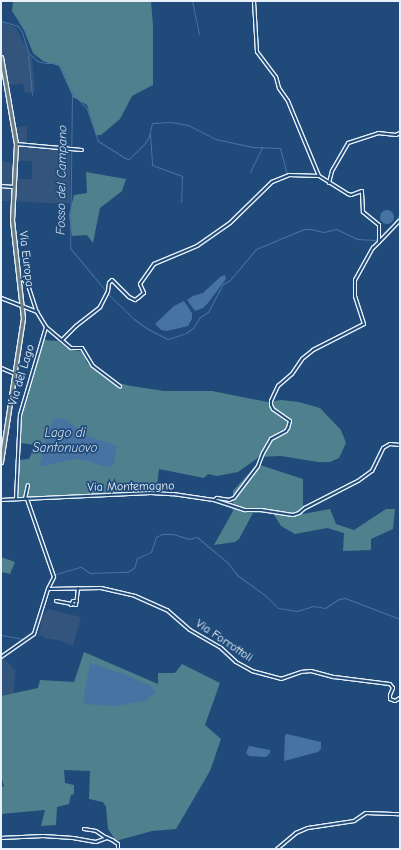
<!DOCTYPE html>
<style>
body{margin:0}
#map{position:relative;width:401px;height:850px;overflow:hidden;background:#1f4a7a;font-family:"Comic Neue",sans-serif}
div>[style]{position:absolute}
.built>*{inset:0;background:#33547d}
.green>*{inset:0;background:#4e818d}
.water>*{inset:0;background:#4773a2}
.round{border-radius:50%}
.stream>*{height:1px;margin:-0.5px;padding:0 0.5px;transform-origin:0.5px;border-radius:0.5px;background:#4773a2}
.roads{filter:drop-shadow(1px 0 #e8f1f8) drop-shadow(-1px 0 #e8f1f8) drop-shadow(0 1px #e8f1f8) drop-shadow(0 -1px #e8f1f8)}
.minor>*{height:2px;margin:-1px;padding:0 1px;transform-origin:1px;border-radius:1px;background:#1f4a7a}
.major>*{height:3px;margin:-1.5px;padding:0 1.5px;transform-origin:1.5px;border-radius:1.5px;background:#6c7e84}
span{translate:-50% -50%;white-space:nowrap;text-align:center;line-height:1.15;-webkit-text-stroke:3.5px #1f4a7a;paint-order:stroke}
.street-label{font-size:12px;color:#e8f1f8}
.water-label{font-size:13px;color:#d0deeb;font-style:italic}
.frame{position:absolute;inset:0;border:2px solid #e8f1f8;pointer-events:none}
</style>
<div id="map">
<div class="built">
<div style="clip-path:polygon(1px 21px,16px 28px,32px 58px,35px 92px,25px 93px,23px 84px,8px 85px,1px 47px)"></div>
<div style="clip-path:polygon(27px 126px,27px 144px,70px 145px,70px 204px,1px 201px,1px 161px,18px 164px,17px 179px,32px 179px,32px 161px,18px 161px,16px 127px)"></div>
<div style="clip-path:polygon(48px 609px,81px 617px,73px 646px,62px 641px,44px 638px,43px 635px,38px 636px,41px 624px,40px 619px)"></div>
<div style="clip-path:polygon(1px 658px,3px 658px,15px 670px,14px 695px,1px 696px)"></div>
</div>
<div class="green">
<div style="clip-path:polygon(13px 1px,151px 1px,153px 25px,153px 85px,132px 96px,120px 119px,101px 135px,96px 135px,87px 105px,73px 97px,59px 66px,43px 61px,33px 53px,24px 30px,12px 11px)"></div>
<div style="clip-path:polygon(86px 172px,126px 179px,122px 191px,100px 208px,93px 243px,87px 235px,72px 236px,69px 215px,74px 195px,87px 193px)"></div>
<div style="clip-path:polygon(44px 340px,58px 341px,67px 348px,83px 352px,87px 363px,94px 369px,114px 382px,131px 386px,164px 391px,212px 391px,268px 402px,281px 400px,299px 402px,320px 408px,341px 430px,346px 443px,339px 458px,330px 462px,318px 462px,281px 456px,259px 457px,238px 472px,217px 476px,208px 474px,204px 478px,159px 469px,157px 486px,153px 491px,17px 498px,19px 460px,29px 459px,35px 445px,20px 443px,21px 416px)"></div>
<div style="clip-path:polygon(257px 464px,303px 479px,303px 514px,330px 509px,336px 524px,354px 530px,386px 509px,395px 509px,393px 529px,371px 539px,371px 550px,343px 551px,344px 533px,327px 528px,295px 534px,281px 526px,273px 513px,253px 513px,239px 539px,235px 542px,214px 545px,233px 511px,233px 491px)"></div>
<div style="clip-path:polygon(1px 557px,15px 562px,10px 574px,1px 572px)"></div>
<div style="clip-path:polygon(84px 652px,158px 684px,158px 673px,175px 673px,182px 664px,220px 683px,205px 725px,221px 739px,210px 771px,176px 829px,152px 831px,116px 841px,108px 829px,106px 807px,103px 802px,89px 799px,90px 771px,64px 770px,65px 783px,74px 785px,74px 794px,71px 795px,69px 804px,57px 807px,56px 825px,41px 826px,45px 810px,1px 814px,1px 788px,4px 786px,1px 776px,1px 696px,38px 688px,40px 680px,74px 682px)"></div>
</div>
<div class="water">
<div class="round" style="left:380px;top:210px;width:14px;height:14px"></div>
<div style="clip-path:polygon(225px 275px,226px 279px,208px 303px,203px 308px,195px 311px,187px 300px,193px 296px,203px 293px,220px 277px)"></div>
<div style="clip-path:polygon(184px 301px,192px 313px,192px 319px,188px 326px,167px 331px,161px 330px,155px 324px,174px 306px)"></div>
<div style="clip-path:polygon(57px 418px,66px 420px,88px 436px,117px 446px,114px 463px,112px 466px,105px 467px,88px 461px,74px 459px,39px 467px,48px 431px,53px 420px)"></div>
<div style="clip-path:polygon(90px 663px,124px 674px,151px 686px,156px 692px,145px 701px,115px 706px,85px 704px,83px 700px)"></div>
<div style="clip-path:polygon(287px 734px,321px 742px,321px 749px,318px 752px,284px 761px,285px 735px)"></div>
<div style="clip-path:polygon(249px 746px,270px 750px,270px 753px,266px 757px,249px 756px,246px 753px)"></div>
</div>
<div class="stream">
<div style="left:192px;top:1px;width:34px;rotate:78deg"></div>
<div style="left:1px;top:21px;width:18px;rotate:16deg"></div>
<div style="left:18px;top:26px;width:7px;rotate:56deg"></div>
<div style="left:22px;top:32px;width:21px;rotate:73deg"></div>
<div style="left:28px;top:52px;width:13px;rotate:45deg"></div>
<div style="left:37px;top:61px;width:9px;rotate:13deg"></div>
<div style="left:46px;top:63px;width:11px"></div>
<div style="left:57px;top:63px;width:5px;rotate:37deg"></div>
<div style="left:61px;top:66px;width:19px;rotate:69deg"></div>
<div style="left:68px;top:84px;width:15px;rotate:58deg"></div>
<div style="left:76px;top:97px;width:16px;rotate:47deg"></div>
<div style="left:87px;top:109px;width:34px;rotate:71deg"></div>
<div style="left:98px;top:141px;width:32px;rotate:32deg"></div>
<div style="left:125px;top:158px;width:4px;rotate:14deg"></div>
<div style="left:129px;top:159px;width:23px;rotate:-45deg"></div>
<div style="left:145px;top:143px;width:8px;rotate:-60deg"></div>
<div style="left:149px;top:136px;width:13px;rotate:-77deg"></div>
<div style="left:152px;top:123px;width:19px;rotate:-3deg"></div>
<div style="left:171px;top:122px;width:17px;rotate:10deg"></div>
<div style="left:188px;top:125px;width:30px;rotate:27deg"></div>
<div style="left:215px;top:139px;width:39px;rotate:12deg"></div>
<div style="left:253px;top:147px;width:27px;rotate:2deg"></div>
<div style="left:280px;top:148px;width:28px;rotate:75deg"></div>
<div style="left:28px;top:55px;width:40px;rotate:84.3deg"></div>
<div style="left:72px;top:92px;width:156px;rotate:90.7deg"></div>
<div style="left:70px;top:248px;width:56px;rotate:50.1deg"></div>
<div style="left:150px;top:134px;width:31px;rotate:86deg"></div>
<div style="left:152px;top:165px;width:32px;rotate:20deg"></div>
<div style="left:182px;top:176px;width:26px;rotate:92deg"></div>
<div style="left:250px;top:172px;width:28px;rotate:-64deg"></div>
<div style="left:388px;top:231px;width:21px;rotate:-55deg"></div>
<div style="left:108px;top:294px;width:36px;rotate:44deg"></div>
<div style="left:134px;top:319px;width:17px;rotate:36deg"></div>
<div style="left:148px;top:329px;width:22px;rotate:27deg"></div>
<div style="left:168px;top:339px;width:19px;rotate:-18deg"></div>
<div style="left:186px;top:333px;width:9px;rotate:-36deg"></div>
<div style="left:193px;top:328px;width:13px;rotate:-58deg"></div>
<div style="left:200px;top:317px;width:9px;rotate:-32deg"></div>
<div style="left:208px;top:312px;width:32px;rotate:-62deg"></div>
<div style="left:223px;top:284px;width:8px;rotate:-30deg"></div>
<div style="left:230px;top:280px;width:40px;rotate:-50deg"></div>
<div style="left:256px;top:249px;width:52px;rotate:-22.6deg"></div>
<div style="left:304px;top:229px;width:6px"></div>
<div style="left:310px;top:229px;width:14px;rotate:12deg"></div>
<div style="left:324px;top:232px;width:12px;rotate:-14deg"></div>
<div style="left:336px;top:229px;width:23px;rotate:25deg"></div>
<div style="left:357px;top:239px;width:18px;rotate:3deg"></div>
<div style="left:375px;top:240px;width:13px;rotate:-29deg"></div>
<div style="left:1px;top:635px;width:23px;rotate:10deg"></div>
<div style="left:24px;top:639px;width:5px;rotate:-22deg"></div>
<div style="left:29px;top:637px;width:9px;rotate:-63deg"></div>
<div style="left:33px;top:629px;width:45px;rotate:-72deg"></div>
<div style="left:47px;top:586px;width:11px;rotate:-63deg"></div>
<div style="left:52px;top:576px;width:4px;rotate:-27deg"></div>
<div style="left:56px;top:574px;width:26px;rotate:-16deg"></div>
<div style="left:81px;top:567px;width:11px;rotate:34deg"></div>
<div style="left:90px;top:573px;width:37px;rotate:-2deg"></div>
<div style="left:127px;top:572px;width:8px;rotate:-30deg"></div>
<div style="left:134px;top:568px;width:10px;rotate:-73deg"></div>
<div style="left:137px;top:558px;width:15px;rotate:-23deg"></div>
<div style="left:151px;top:552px;width:16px;rotate:-72deg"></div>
<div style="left:156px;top:537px;width:7px;rotate:-27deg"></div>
<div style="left:162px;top:534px;width:11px"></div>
<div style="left:173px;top:534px;width:17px;rotate:17deg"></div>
<div style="left:189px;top:539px;width:8px;rotate:-14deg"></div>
<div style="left:197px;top:537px;width:39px;rotate:40deg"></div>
<div style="left:227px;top:562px;width:16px;rotate:52deg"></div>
<div style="left:237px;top:575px;width:36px;rotate:36deg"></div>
<div style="left:266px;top:596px;width:17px;rotate:45deg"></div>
<div style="left:278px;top:608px;width:19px;rotate:9deg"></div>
<div style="left:297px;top:611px;width:17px;rotate:-17deg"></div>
<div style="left:313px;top:606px;width:12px;rotate:9deg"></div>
<div style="left:325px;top:608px;width:17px;rotate:-33deg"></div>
<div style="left:339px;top:599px;width:6px;rotate:-9deg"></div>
<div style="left:345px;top:598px;width:59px;rotate:20.9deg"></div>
</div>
<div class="roads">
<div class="minor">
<div style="left:16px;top:144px;width:66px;rotate:5.2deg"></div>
<div style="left:329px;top:183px;width:12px;rotate:-76deg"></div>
<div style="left:332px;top:171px;width:32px;rotate:-60deg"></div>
<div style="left:348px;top:143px;width:32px;rotate:-18deg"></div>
<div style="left:378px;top:133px;width:18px;rotate:6deg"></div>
<div style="left:396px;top:135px;width:4px;rotate:-27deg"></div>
<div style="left:1px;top:186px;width:12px;rotate:5deg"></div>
<div style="left:379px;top:242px;width:30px;rotate:-46deg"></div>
<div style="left:19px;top:280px;width:4px;rotate:-14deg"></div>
<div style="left:23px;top:279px;width:8px;rotate:50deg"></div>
<div style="left:28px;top:285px;width:28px;rotate:72deg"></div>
<div style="left:37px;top:312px;width:17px;rotate:59deg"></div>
<div style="left:46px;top:327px;width:33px;rotate:40deg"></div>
<div style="left:71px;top:348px;width:11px"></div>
<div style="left:82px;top:348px;width:21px;rotate:59deg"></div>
<div style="left:93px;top:366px;width:34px;rotate:37deg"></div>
<div style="left:1px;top:298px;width:39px;rotate:21deg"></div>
<div style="left:62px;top:340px;width:20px;rotate:-45deg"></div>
<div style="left:76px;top:326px;width:31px;rotate:-38deg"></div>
<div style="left:100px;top:307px;width:18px;rotate:-63deg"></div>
<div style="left:108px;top:291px;width:8px;rotate:-83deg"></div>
<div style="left:109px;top:283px;width:4px;rotate:-45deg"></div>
<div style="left:112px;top:280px;width:24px;rotate:45deg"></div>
<div style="left:129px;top:297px;width:7px;rotate:27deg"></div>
<div style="left:135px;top:300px;width:4px;rotate:-34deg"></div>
<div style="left:138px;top:298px;width:8px;rotate:-40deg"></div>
<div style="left:144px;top:293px;width:10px;rotate:-114deg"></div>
<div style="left:140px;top:284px;width:24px;rotate:-55deg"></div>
<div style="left:154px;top:264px;width:47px;rotate:-22.7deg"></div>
<div style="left:197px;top:246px;width:40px;rotate:-34.9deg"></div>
<div style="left:230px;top:223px;width:59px;rotate:-44.3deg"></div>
<div style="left:272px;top:182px;width:18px;rotate:-22deg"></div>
<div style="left:289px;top:175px;width:30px;rotate:2deg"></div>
<div style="left:1px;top:368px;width:15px;rotate:23deg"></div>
<div style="left:16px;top:499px;width:84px;rotate:-87.3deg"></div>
<div style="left:20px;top:415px;width:92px;rotate:-73.5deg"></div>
<div style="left:25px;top:499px;width:14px;rotate:-78deg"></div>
<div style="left:1px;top:500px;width:150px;rotate:-2.7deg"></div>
<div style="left:151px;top:493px;width:22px;rotate:3deg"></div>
<div style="left:173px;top:494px;width:41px;rotate:8.3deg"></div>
<div style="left:214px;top:500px;width:33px;rotate:18deg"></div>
<div style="left:245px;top:510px;width:16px"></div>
<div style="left:261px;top:510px;width:32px;rotate:9deg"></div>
<div style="left:293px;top:515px;width:6px;rotate:-18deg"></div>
<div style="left:299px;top:513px;width:8px;rotate:-40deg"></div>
<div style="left:305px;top:508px;width:59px;rotate:-27deg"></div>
<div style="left:358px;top:481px;width:17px;rotate:-36deg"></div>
<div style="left:372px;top:471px;width:25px;rotate:-64deg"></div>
<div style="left:383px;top:448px;width:8px;rotate:-30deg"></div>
<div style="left:390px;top:444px;width:10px;rotate:6deg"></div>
<div style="left:214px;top:500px;width:4px;rotate:-34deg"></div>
<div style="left:217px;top:498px;width:12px;rotate:9deg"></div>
<div style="left:229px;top:500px;width:5px;rotate:-22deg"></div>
<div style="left:234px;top:498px;width:40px;rotate:-53deg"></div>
<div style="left:258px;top:466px;width:14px;rotate:-69deg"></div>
<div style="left:263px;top:453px;width:16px;rotate:-60deg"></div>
<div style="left:271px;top:439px;width:17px;rotate:-28deg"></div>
<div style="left:286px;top:431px;width:4px;rotate:-56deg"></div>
<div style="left:288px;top:428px;width:7px;rotate:-74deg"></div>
<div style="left:290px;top:421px;width:21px;rotate:-145deg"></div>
<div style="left:273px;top:409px;width:4px;rotate:-117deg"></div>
<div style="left:271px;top:405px;width:4px;rotate:-90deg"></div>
<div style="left:271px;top:401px;width:17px;rotate:-65deg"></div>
<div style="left:278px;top:386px;width:18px;rotate:-41deg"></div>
<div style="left:292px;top:374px;width:18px;rotate:-56deg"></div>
<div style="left:302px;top:359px;width:14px;rotate:-39deg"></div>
<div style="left:313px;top:350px;width:57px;rotate:-27deg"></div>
<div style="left:364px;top:324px;width:29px;rotate:-108deg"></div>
<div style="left:355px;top:296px;width:16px;rotate:-90deg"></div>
<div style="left:355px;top:280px;width:37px;rotate:-61deg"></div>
<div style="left:373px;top:248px;width:8px;rotate:-45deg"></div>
<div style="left:379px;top:242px;width:17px;rotate:-90deg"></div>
<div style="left:379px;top:225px;width:21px;rotate:-141deg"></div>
<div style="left:363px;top:212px;width:21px;rotate:-93deg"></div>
<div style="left:362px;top:191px;width:12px;rotate:160deg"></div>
<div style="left:351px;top:195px;width:3px;rotate:-162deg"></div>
<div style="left:348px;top:194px;width:34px;rotate:-148deg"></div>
<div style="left:319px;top:176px;width:81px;rotate:-112.5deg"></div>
<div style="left:288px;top:101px;width:16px;rotate:-125deg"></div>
<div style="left:279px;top:88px;width:11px;rotate:-105deg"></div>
<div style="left:276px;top:77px;width:31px;rotate:-127deg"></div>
<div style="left:257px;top:52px;width:51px;rotate:-93.4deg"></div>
<div style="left:48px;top:589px;width:53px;rotate:-1.1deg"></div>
<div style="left:101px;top:588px;width:35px;rotate:13deg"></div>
<div style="left:135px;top:596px;width:35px;rotate:24deg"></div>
<div style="left:167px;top:610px;width:30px;rotate:41deg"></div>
<div style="left:190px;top:630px;width:34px;rotate:30deg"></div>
<div style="left:220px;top:647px;width:22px;rotate:43deg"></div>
<div style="left:236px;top:662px;width:18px;rotate:29deg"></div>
<div style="left:252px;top:671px;width:30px;rotate:15deg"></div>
<div style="left:281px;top:679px;width:21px;rotate:-19deg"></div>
<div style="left:301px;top:672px;width:10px;rotate:-6deg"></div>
<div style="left:311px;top:671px;width:24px;rotate:15deg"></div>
<div style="left:334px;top:677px;width:56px;rotate:7.1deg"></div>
<div style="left:390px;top:684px;width:5px;rotate:53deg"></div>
<div style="left:393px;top:688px;width:8px;rotate:113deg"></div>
<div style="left:390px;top:695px;width:4px;rotate:90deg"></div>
<div style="left:390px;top:699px;width:5px;rotate:22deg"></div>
<div style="left:395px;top:701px;width:6px;rotate:-31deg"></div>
<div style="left:56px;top:601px;width:20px;rotate:11deg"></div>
<div style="left:76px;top:605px;width:17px;rotate:-83deg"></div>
<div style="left:71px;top:605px;width:4px;rotate:-63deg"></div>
<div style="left:73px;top:601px;width:4px"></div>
<div style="left:1px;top:657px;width:40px;rotate:-34.9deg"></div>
<div style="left:34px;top:634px;width:47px;rotate:-72.7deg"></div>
<div style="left:48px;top:589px;width:13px;rotate:-63deg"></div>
<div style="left:54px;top:577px;width:83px;rotate:-109.1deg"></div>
<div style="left:84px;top:829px;width:12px;rotate:9deg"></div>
<div style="left:96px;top:831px;width:11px;rotate:34deg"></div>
<div style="left:105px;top:837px;width:8px;rotate:23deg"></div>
<div style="left:112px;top:840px;width:7px;rotate:34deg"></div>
<div style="left:118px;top:844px;width:5px;rotate:90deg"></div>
<div style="left:1px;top:838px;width:42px;rotate:-2.7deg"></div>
<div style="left:43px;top:836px;width:30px;rotate:4deg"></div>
<div style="left:73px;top:838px;width:23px;rotate:10deg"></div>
<div style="left:96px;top:842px;width:12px;rotate:-20deg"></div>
<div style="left:277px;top:849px;width:25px;rotate:-40deg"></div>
<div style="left:296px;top:833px;width:13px;rotate:-23deg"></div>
<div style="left:308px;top:828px;width:47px;rotate:-8.7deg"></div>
<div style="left:354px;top:821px;width:14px;rotate:-34deg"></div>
<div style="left:366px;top:813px;width:34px;rotate:2deg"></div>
</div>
<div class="major">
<div style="left:1px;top:57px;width:88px;rotate:80.2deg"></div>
<div style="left:16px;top:144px;width:76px;rotate:93deg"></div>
<div style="left:12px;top:220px;width:99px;rotate:83.6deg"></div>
<div style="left:23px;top:318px;width:146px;rotate:98.7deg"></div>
</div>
</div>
<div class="street-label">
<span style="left:26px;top:259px;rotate:83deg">Via Europa</span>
<span style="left:22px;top:375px;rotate:-73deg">Via del Lago</span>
<span style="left:131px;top:487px;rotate:-1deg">Via Montemagno</span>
<span style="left:224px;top:641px;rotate:34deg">Via Forrottoli</span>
</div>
<div class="water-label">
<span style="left:62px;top:180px;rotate:-89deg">Fosso del Campano</span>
<span style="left:65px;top:441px">Lago di<br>Santonuovo</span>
</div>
<div class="frame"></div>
</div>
